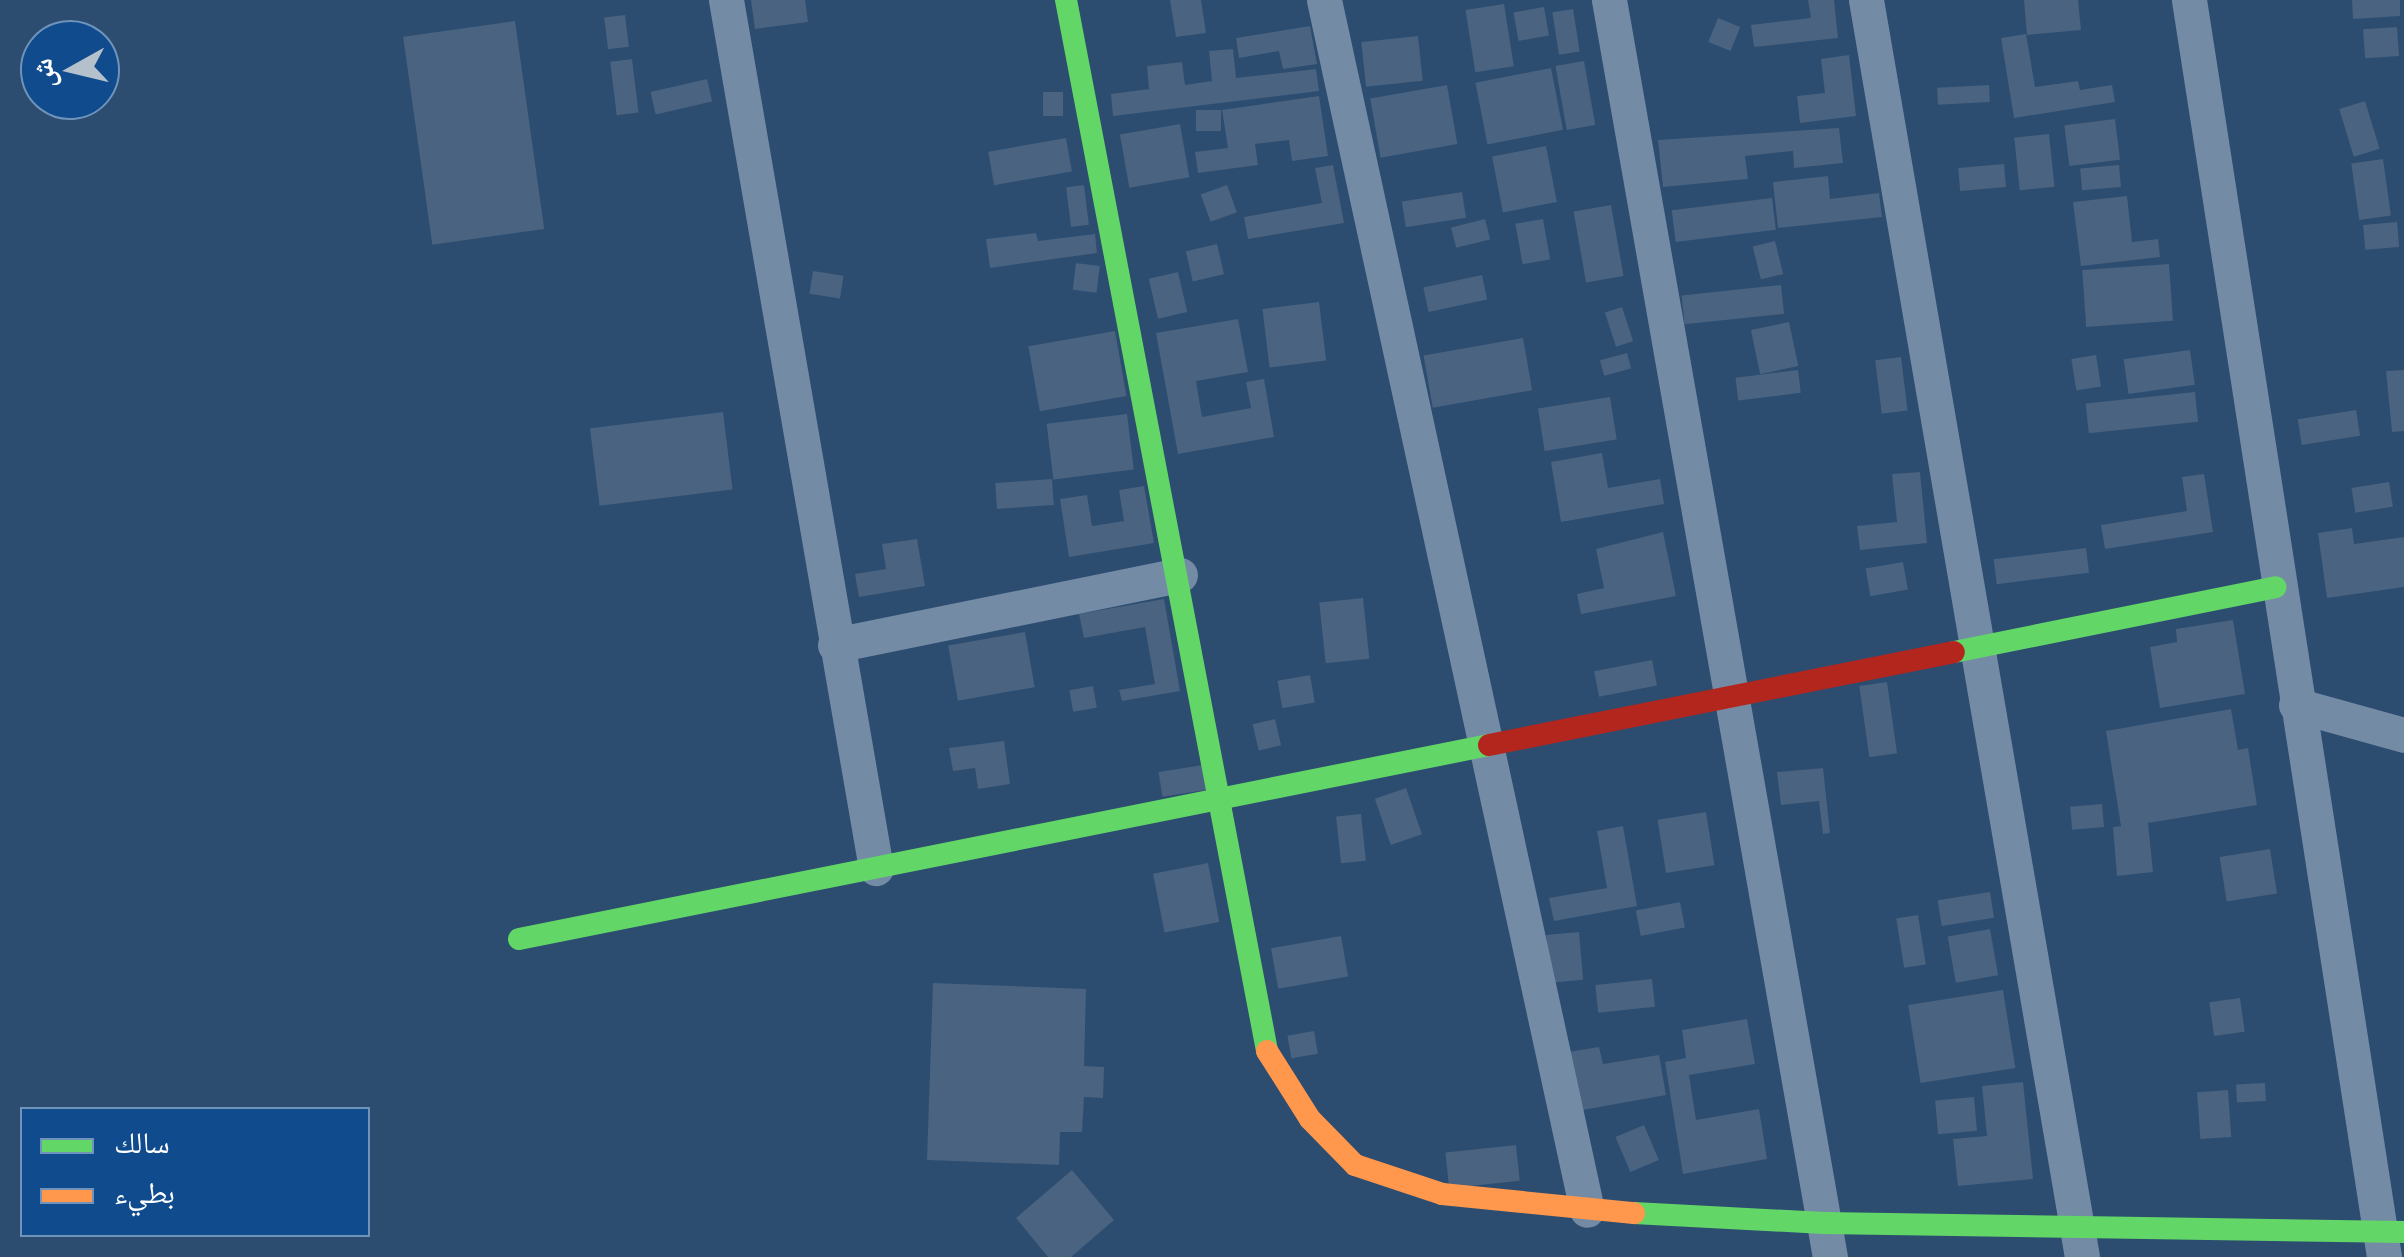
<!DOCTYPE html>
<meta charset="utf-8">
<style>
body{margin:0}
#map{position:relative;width:2404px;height:1257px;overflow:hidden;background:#2c4c70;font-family:Barlow,"Noto Naskh Arabic",sans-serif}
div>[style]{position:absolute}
.building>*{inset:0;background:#496380;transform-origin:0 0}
.street>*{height:35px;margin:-17.5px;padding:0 17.5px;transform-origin:17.5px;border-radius:17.5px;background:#738ba5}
.fast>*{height:22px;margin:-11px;padding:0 11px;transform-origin:11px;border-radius:11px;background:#63d668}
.slow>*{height:22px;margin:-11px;padding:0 11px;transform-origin:11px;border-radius:11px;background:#ff974d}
.jam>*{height:22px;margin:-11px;padding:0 11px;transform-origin:11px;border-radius:11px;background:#b3261e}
span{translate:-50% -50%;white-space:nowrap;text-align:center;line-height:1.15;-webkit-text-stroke:8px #0f4b8d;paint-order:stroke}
.legend{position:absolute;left:20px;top:1107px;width:350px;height:130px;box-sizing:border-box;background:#0f4b8d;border:2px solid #6f93bb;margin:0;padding:12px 18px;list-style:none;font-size:30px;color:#fff}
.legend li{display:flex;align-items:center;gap:20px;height:50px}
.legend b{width:50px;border:2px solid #6f93bb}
.north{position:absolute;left:20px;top:20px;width:100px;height:100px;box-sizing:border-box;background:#0f4b8d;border:2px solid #6f93bb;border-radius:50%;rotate:262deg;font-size:28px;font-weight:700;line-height:40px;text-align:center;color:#fff}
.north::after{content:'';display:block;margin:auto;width:35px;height:45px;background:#b5c0cd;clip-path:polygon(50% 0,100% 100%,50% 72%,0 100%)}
</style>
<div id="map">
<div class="building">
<div style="clip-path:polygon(751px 0,805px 0,808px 22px,755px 29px)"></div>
<div style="clip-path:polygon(1170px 0,1201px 0,1206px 33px,1176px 37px)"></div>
<div style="clip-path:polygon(1808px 0,1834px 0,1838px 38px,1754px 47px,1751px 25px,1811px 18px)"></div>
<div style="clip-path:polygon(2024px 0,2078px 0,2081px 30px,2027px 35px)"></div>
<div style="clip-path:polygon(2352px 0,2400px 0,2400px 16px,2353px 19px)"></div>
<div style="left:1504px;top:4px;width:63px;height:39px;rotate:81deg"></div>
<div style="left:1544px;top:7px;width:29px;height:31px;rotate:80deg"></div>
<div style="left:1573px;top:9px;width:43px;height:21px;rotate:81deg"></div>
<div style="left:625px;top:15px;width:32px;height:21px;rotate:83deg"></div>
<div style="left:1718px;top:18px;width:24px;height:26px;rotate:22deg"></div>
<div style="left:515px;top:21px;width:210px;height:113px;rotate:82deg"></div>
<div style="clip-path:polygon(1310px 26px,1317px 64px,1283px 69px,1279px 51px,1239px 58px,1236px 38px)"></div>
<div style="left:2397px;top:27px;width:29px;height:34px;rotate:86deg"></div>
<div style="clip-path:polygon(2026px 34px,2035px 87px,2078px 81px,2080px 90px,2112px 85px,2115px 102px,2014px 118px,2001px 38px)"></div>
<div style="left:1418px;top:36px;width:45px;height:57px;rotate:84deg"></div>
<div style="clip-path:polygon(1233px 49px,1236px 78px,1316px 69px,1319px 91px,1113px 116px,1111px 94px,1149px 89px,1147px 66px,1182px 62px,1185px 85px,1212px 81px,1209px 51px)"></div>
<div style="clip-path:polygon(1849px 55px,1856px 116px,1800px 123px,1797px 96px,1825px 93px,1821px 59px)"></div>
<div style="left:632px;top:59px;width:54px;height:22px;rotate:83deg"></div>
<div style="left:1584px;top:61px;width:65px;height:29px;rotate:80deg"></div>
<div style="left:1551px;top:68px;width:63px;height:77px;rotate:79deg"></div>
<div style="left:707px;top:79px;width:23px;height:58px;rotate:77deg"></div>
<div style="left:1447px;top:85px;width:60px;height:78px;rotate:80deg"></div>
<div style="left:1989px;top:85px;width:17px;height:52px;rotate:87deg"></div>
<div style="left:1043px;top:92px;width:20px;height:24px"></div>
<div style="clip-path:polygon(1319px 96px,1328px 156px,1292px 161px,1289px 140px,1255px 144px,1258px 165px,1198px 173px,1195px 152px,1228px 148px,1222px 110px)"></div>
<div style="left:2365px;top:101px;width:50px;height:27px;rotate:73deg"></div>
<div style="left:1221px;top:110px;width:21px;height:25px;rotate:90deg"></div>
<div style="left:2115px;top:119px;width:41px;height:51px;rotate:83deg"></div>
<div style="left:1180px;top:124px;width:54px;height:61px;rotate:80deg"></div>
<div style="clip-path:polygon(1839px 128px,1843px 163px,1794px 168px,1793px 151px,1745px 156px,1748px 179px,1663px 187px,1658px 140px)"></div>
<div style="left:2049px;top:134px;width:53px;height:35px;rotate:84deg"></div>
<div style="left:1066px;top:138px;width:34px;height:79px;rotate:80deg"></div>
<div style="left:1546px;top:146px;width:57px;height:55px;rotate:79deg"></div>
<div style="left:2383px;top:159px;width:57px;height:32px;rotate:82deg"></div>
<div style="left:2004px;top:164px;width:23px;height:46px;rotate:85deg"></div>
<div style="clip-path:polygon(1333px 165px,1344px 223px,1248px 239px,1244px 217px,1322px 203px,1315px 168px)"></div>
<div style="left:2119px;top:165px;width:22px;height:39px;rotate:85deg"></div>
<div style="clip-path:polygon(1828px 176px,1830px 199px,1879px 193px,1882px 217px,1778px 228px,1773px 182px)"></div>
<div style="left:1084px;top:185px;width:40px;height:18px;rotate:83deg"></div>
<div style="left:1227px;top:185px;width:29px;height:28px;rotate:70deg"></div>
<div style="left:1462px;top:192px;width:26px;height:61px;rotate:81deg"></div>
<div style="clip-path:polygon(2127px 196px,2132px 242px,2158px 239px,2160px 257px,2081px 266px,2073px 202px)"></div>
<div style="left:1772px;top:198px;width:32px;height:101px;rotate:83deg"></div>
<div style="left:1611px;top:205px;width:72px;height:38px;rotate:80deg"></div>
<div style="left:1485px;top:219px;width:21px;height:35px;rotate:76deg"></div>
<div style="left:1543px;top:219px;width:41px;height:28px;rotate:80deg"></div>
<div style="left:2397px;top:222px;width:25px;height:34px;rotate:85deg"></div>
<div style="clip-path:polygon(1036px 233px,1038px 241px,1095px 234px,1097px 253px,990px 268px,986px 239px)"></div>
<div style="left:1775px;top:241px;width:34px;height:23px;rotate:76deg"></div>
<div style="left:1217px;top:244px;width:31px;height:32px;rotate:77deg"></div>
<div style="left:1076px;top:263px;width:24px;height:27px;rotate:7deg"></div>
<div style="left:2169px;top:264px;width:57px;height:87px;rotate:86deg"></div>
<div style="left:813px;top:271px;width:31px;height:23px;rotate:9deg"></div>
<div style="left:1178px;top:272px;width:41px;height:30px;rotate:77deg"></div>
<div style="left:1482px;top:275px;width:25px;height:60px;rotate:78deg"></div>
<div style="left:1781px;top:285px;width:29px;height:100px;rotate:84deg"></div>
<div style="left:1319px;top:302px;width:59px;height:57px;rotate:83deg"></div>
<div style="left:1622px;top:307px;width:36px;height:18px;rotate:72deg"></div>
<div style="clip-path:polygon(1238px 319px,1248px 372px,1196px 381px,1202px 417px,1251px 408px,1246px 382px,1264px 379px,1274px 437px,1178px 454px,1156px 333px)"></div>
<div style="left:1789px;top:322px;width:45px;height:39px;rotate:78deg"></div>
<div style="left:1115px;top:331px;width:66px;height:88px;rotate:80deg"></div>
<div style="left:1523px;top:338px;width:53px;height:101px;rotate:80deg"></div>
<div style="left:2190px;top:350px;width:35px;height:67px;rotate:82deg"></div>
<div style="left:1627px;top:353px;width:16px;height:28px;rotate:75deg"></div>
<div style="left:2096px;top:355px;width:32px;height:25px;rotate:81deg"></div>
<div style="left:1901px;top:357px;width:54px;height:26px;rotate:83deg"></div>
<div style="left:1798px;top:370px;width:23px;height:63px;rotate:83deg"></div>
<div style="clip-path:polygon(2404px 370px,2404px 431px,2392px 432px,2386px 371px)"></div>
<div style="left:2195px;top:392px;width:30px;height:110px;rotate:84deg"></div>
<div style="left:1610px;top:397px;width:43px;height:73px;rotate:81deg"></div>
<div style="left:2356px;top:410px;width:26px;height:59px;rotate:81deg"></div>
<div style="left:723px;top:412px;width:78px;height:134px;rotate:83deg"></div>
<div style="left:1127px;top:414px;width:56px;height:81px;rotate:83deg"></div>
<div style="clip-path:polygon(1602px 453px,1608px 488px,1660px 479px,1664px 504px,1561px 522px,1551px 462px)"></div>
<div style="clip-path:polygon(1920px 472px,1927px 543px,1860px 550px,1857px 526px,1897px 522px,1892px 474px)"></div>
<div style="clip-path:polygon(2204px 474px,2213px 532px,2105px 549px,2101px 525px,2187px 511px,2182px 477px)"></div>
<div style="left:1052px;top:479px;width:26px;height:57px;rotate:86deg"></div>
<div style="left:2389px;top:482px;width:25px;height:38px;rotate:81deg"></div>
<div style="clip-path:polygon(1144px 486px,1154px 543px,1069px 557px,1060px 499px,1087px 495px,1092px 526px,1124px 521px,1119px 490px)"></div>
<div style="clip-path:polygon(2352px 528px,2354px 544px,2404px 537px,2404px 587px,2327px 598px,2318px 533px)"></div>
<div style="clip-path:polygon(1663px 532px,1676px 596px,1581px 614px,1577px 594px,1604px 588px,1596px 549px)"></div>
<div style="clip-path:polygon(917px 539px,925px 586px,859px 597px,855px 574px,886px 569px,882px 544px)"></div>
<div style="left:2086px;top:548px;width:25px;height:93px;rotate:83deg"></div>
<div style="left:1903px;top:562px;width:28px;height:38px;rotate:80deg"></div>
<div style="left:1363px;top:598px;width:61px;height:44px;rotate:84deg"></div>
<div style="clip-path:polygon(1164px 599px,1180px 691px,1122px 701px,1119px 690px,1155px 684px,1145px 627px,1084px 638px,1079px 614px)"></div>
<div style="clip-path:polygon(2233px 620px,2245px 694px,2160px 708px,2150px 647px,2177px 642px,2176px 629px)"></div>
<div style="left:1025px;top:632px;width:56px;height:78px;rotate:80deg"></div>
<div style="left:1652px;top:660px;width:26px;height:59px;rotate:79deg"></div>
<div style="left:1310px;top:675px;width:28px;height:33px;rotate:80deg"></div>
<div style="left:1887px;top:682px;width:72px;height:28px;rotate:82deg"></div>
<div style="left:1093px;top:686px;width:22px;height:24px;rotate:80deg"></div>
<div style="clip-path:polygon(2231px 709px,2238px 750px,2248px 748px,2257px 805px,2148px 823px,2153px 872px,2117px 876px,2113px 827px,2121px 826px,2106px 731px)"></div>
<div style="left:1275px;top:719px;width:27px;height:23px;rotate:77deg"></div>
<div style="clip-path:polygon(1004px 741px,1010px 784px,978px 789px,975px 768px,953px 771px,949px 748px)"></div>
<div style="left:1203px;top:765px;width:25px;height:45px;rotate:81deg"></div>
<div style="clip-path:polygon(1823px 768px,1830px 833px,1823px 834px,1819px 801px,1781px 805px,1777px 772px)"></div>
<div style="left:1406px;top:788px;width:49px;height:33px;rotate:71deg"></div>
<div style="left:2102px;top:804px;width:23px;height:32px;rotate:85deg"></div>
<div style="left:1706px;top:812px;width:54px;height:49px;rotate:81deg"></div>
<div style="left:1361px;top:814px;width:47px;height:25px;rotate:84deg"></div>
<div style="clip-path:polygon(1623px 826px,1637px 906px,1554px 921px,1549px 898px,1607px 888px,1597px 831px)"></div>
<div style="left:2270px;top:849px;width:45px;height:51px;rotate:81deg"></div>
<div style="left:1208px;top:863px;width:60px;height:56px;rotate:79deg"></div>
<div style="left:1990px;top:892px;width:26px;height:53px;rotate:81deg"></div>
<div style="left:1680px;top:902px;width:26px;height:45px;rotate:79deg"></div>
<div style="left:1918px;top:915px;width:50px;height:22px;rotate:81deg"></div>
<div style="left:1990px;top:929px;width:47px;height:43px;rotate:80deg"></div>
<div style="left:1579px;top:932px;width:48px;height:33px;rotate:85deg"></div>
<div style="left:1341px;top:936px;width:41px;height:71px;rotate:80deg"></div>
<div style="left:1652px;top:979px;width:28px;height:57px;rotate:84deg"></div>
<div style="clip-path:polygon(933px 983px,1086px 989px,1084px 1066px,1104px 1067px,1103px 1098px,1084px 1097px,1082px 1132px,1060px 1132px,1059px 1165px,927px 1160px)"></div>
<div style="left:2003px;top:990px;width:79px;height:96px;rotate:81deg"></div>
<div style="left:2240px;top:998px;width:34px;height:31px;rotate:82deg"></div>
<div style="clip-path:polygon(1747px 1019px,1755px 1064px,1689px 1075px,1696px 1120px,1759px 1109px,1767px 1159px,1683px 1174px,1665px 1062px,1686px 1058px,1682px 1030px)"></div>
<div style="left:1314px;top:1031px;width:23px;height:27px;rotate:80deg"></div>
<div style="clip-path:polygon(1599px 1047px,1603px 1064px,1659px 1055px,1666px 1095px,1577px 1111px,1568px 1052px)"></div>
<div style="clip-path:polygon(2023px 1082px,2033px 1179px,1958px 1186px,1953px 1139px,1987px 1136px,1982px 1086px)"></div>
<div style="left:2265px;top:1083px;width:18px;height:29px;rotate:87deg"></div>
<div style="left:2228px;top:1090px;width:47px;height:31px;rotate:86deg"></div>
<div style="left:1974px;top:1097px;width:34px;height:39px;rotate:85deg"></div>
<div style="left:1644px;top:1125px;width:38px;height:31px;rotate:67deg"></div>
<div style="left:1516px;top:1145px;width:36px;height:71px;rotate:84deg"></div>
<div style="clip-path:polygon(1072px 1170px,1114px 1220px,1071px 1257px,1048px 1257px,1016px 1218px)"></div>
</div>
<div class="street">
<div style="left:726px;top:0;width:881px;rotate:80.2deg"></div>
<div style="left:1324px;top:0;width:1238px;rotate:77.74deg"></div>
<div style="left:1609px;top:0;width:1276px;rotate:80.03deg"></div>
<div style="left:1866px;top:0;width:1275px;rotate:80.25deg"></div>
<div style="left:2189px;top:0;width:1272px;rotate:81.18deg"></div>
<div style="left:835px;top:645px;width:352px;rotate:-11.5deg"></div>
<div style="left:2296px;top:705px;width:112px;rotate:15.5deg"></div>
</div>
<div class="fast">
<div style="left:1066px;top:0;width:1070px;rotate:79.17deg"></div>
<div style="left:1954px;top:652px;width:328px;rotate:-11.4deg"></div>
<div style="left:519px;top:939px;width:989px;rotate:-11.31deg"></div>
<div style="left:1634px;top:1213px;width:190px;rotate:3deg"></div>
<div style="left:1824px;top:1223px;width:580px;rotate:0.89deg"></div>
</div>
<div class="slow">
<div style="left:1267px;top:1051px;width:80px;rotate:57.7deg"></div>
<div style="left:1310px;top:1119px;width:64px;rotate:45.6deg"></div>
<div style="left:1355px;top:1165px;width:92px;rotate:18.4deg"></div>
<div style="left:1442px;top:1194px;width:193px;rotate:5.7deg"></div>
</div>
<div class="jam">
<div style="left:1489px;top:745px;width:474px;rotate:-11.3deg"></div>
</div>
<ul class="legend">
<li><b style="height:12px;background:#63d668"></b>سالك</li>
<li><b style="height:12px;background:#ff974d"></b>بطيء</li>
</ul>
<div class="north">ش</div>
</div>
